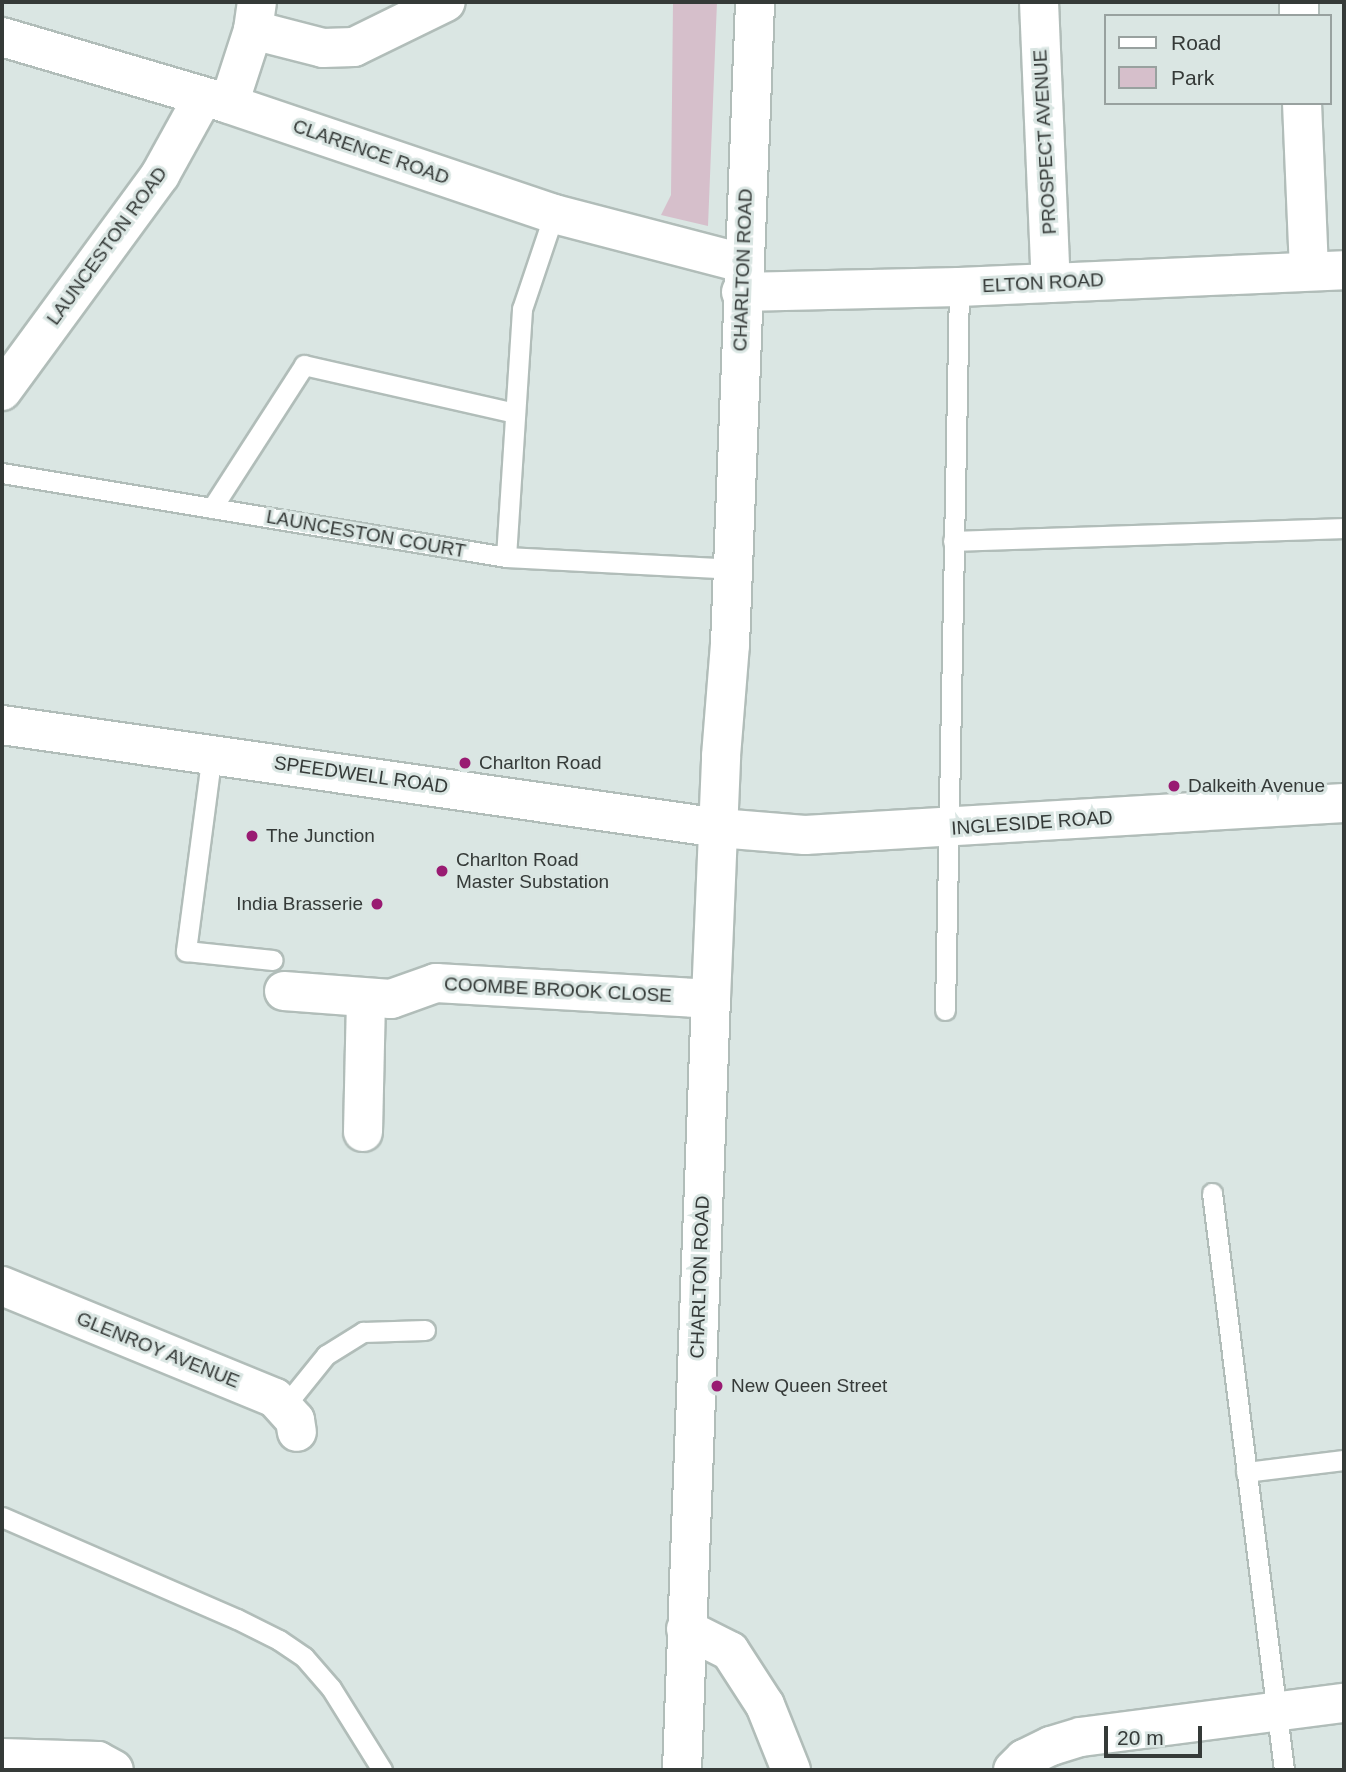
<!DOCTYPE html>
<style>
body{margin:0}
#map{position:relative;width:1346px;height:1772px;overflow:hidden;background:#dae6e3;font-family:Arial,sans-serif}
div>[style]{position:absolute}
.green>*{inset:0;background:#d6bfcb}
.roads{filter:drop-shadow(2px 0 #b1bdb9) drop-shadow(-2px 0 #b1bdb9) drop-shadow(0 2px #b1bdb9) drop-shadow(0 -2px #b1bdb9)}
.lane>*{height:19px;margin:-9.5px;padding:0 9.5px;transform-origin:9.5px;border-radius:9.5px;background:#fff}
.street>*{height:38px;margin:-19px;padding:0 19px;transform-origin:19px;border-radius:19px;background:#fff}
.secondary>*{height:38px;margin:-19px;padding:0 19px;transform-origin:19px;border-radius:19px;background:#fff}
.dots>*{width:19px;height:19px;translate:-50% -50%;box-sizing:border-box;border:4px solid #dae6e3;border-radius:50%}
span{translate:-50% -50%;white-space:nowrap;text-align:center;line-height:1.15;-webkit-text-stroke:6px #dae6e3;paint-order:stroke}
.street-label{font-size:19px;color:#353a38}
.poi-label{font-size:19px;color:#353a38}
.left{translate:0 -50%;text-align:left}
.right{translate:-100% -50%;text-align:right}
.frame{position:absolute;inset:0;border:4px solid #353a38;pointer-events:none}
.legend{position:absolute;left:1104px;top:14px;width:228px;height:91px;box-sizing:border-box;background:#dae6e3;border:2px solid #98a19f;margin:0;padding:9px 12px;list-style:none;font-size:21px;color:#353a38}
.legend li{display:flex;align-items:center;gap:14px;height:35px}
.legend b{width:35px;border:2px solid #98a19f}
.scale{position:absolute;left:1104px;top:1726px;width:98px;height:32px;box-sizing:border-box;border:4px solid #353a38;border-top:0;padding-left:9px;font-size:21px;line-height:24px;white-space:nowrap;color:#353a38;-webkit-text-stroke:5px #dae6e3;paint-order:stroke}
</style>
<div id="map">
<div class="green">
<div style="clip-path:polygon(673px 2px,717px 2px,708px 226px,661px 215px,671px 195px)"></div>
</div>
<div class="roads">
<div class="lane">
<div style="left:2px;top:473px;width:511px;rotate:9.46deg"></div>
<div style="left:506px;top:557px;width:226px;rotate:3deg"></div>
<div style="left:212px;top:508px;width:170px;rotate:-57.2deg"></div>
<div style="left:304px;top:365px;width:216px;rotate:12.8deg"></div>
<div style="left:953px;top:541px;width:391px;rotate:-1.9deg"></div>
<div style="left:506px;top:557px;width:249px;rotate:-86.3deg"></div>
<div style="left:522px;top:309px;width:100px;rotate:-71.4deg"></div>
<div style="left:212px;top:753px;width:200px;rotate:97.5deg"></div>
<div style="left:186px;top:951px;width:87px;rotate:5.9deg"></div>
<div style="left:945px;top:1010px;width:723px;rotate:-88.89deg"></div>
<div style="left:1212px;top:1193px;width:581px;rotate:82.89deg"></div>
<div style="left:284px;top:1407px;width:67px;rotate:-51.1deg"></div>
<div style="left:326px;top:1355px;width:44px;rotate:-31.9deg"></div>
<div style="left:363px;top:1332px;width:62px;rotate:-1.8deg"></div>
<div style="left:1246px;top:1472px;width:99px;rotate:-7deg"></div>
<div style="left:2px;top:1517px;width:256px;rotate:23.5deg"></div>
<div style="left:237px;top:1619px;width:47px;rotate:26.6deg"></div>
<div style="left:279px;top:1640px;width:30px;rotate:34deg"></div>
<div style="left:304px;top:1657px;width:41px;rotate:48.9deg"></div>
<div style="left:331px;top:1688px;width:97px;rotate:58.1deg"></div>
</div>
<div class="street">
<div style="left:1039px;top:2px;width:281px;rotate:87.6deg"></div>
<div style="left:1299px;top:2px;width:14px;rotate:90deg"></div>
<div style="left:253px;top:30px;width:72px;rotate:14.4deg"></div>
<div style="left:323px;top:48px;width:31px;rotate:-2deg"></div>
<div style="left:354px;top:47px;width:102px;rotate:-26.1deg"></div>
<div style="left:2px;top:37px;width:237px;rotate:16.4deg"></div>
<div style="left:229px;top:104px;width:343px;rotate:18.7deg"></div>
<div style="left:554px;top:214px;width:194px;rotate:14.6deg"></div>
<div style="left:1302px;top:103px;width:168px;rotate:87.6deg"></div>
<div style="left:229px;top:104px;width:78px;rotate:-72deg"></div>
<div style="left:253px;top:30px;width:28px;rotate:-82deg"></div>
<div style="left:741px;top:292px;width:218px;rotate:-1.3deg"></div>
<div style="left:959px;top:287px;width:385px;rotate:-2.5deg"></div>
<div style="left:2px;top:391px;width:268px;rotate:-53.8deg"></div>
<div style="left:160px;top:175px;width:89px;rotate:-61.1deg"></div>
<div style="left:284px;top:991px;width:107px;rotate:4.3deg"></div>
<div style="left:391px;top:999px;width:48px;rotate:-19.6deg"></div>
<div style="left:436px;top:983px;width:275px;rotate:3.3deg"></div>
<div style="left:363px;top:1132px;width:134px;rotate:-88.7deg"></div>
<div style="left:2px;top:1286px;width:295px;rotate:22.3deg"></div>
<div style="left:275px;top:1398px;width:30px;rotate:48deg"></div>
<div style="left:295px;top:1420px;width:12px;rotate:81deg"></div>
<div style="left:686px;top:1629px;width:49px;rotate:26.6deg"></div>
<div style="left:730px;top:1651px;width:64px;rotate:57.1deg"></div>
<div style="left:765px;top:1705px;width:70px;rotate:68.2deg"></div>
<div style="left:2px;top:1758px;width:96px;rotate:1.8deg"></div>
<div style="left:98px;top:1761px;width:18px;rotate:29deg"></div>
<div style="left:1013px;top:1770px;width:16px;rotate:-45deg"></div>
<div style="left:1024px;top:1759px;width:30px;rotate:-26deg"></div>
<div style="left:1051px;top:1746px;width:31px;rotate:-17deg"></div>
<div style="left:1081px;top:1737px;width:265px;rotate:-7.4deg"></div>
</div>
<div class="secondary">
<div style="left:2px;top:725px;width:724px;rotate:8.17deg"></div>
<div style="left:719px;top:828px;width:86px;rotate:4.7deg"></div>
<div style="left:805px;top:835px;width:540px;rotate:-3.4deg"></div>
<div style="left:682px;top:1770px;width:772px;rotate:-87.85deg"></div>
<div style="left:711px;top:999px;width:243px;rotate:-87.6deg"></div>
<div style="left:721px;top:756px;width:111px;rotate:-85.4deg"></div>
<div style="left:730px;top:645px;width:643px;rotate:-87.77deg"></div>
</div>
</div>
<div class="dots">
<div style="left:465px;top:763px;background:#991b72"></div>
<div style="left:1174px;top:786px;background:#991b72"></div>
<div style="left:252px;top:836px;background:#991b72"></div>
<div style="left:442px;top:871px;background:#991b72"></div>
<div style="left:377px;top:904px;background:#991b72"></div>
<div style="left:717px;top:1386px;background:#991b72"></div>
</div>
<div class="street-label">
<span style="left:1045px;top:142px;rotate:-93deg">PROSPECT AVENUE</span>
<span style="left:371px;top:152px;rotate:19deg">CLARENCE ROAD</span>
<span style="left:107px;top:246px;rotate:-54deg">LAUNCESTON ROAD</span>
<span style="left:743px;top:270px;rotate:-88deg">CHARLTON ROAD</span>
<span style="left:1043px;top:283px;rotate:-3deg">ELTON ROAD</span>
<span style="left:366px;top:534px;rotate:10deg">LAUNCESTON COURT</span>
<span style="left:361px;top:775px;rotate:8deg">SPEEDWELL ROAD</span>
<span style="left:1032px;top:823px;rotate:-4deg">INGLESIDE ROAD</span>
<span style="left:558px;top:990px;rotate:3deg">COOMBE BROOK CLOSE</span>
<span style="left:700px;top:1277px;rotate:-88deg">CHARLTON ROAD</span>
<span style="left:158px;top:1350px;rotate:22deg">GLENROY AVENUE</span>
</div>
<div class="poi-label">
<span class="left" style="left:479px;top:763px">Charlton Road</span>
<span class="left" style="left:1188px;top:786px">Dalkeith Avenue</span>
<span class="left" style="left:266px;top:836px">The Junction</span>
<span class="left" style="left:456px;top:871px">Charlton Road<br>Master Substation</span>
<span class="right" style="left:363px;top:904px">India Brasserie</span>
<span class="left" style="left:731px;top:1386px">New Queen Street</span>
</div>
<div class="frame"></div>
<ul class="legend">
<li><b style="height:9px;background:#fff"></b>Road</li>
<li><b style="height:19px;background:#d6bfcb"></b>Park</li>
</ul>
<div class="scale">20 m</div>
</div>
